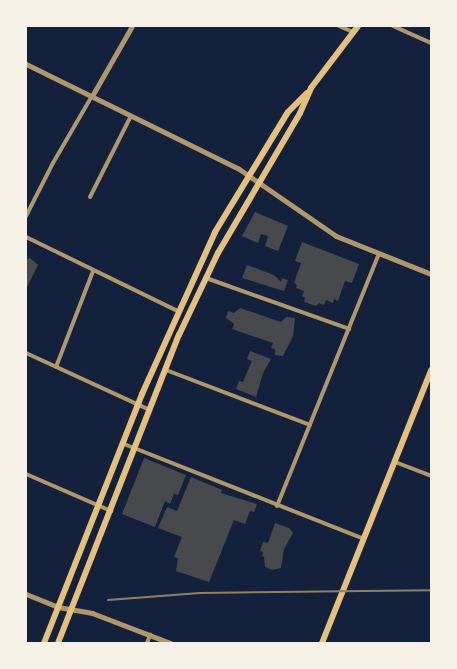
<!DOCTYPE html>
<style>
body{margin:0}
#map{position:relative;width:457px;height:669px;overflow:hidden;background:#14213d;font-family:Figtree,sans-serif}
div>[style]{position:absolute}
.building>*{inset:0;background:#48494c}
.minor>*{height:4px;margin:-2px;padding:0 2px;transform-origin:2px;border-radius:2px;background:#b1986c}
.tertiary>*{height:5px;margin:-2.5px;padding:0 2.5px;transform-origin:2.5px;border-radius:2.5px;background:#b1986c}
.primary>*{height:6px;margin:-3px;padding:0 3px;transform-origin:3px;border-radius:3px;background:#e5c07b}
.rail>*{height:2px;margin:-1px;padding:0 1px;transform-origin:1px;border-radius:1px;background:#918062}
span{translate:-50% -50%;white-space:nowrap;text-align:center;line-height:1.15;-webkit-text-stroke:3.5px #f6f1e7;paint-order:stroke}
.frame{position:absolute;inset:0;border:27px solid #f6f1e7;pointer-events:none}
</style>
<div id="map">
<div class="building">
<div style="clip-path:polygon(255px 212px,288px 226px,278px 251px,265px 246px,268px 236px,261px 234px,258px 243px,242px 236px)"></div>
<div style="clip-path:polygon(302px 242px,359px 264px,352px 283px,345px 281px,338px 301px,334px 299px,333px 303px,326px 300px,324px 305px,319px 303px,316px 306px,304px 302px,305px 298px,302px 296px,304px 291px,296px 288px,297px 285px,294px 283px,301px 263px,295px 261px)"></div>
<div style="clip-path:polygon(30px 258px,38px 265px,26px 289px,26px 260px)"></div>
<div style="clip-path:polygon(247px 265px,274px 275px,281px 282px,282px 278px,288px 280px,284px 291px,242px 278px)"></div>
<div style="clip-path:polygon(240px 308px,281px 322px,286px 317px,295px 318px,293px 336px,283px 356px,275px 355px,275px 349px,271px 348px,273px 343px,232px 329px,234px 324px,226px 318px,228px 311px,234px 313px)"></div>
<div style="clip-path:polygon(250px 351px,271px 359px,263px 373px,256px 397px,236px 389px,239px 381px,243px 382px,252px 361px,247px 359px)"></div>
<div style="clip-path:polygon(144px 458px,186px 475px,178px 495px,174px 494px,170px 504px,165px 501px,155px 527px,122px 514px)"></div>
<div style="clip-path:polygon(191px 477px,222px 490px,221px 493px,257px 504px,254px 512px,250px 511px,245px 524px,234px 520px,209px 582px,176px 571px,178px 558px,174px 557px,182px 537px,158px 528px,167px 507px,177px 511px)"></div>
<div style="clip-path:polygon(275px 523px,289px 528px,293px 533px,284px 549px,281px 568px,272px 570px,265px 567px,264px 557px,262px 556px,263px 552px,260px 551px,263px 542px,268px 543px)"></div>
</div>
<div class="minor">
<div style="left:339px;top:26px;width:15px;rotate:23deg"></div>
<div style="left:393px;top:26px;width:42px;rotate:24.1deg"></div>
<div style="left:90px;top:197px;width:91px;rotate:-63.2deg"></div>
<div style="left:26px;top:216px;width:59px;rotate:-63deg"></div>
<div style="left:53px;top:163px;width:78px;rotate:-59.8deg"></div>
<div style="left:26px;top:237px;width:169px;rotate:26deg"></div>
<div style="left:206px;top:278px;width:152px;rotate:19.6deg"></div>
<div style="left:26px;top:353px;width:136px;rotate:24.7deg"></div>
<div style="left:56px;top:367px;width:103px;rotate:-68.9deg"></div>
<div style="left:166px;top:370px;width:154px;rotate:20.9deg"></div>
<div style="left:124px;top:444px;width:258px;rotate:21.6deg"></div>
<div style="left:395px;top:462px;width:39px;rotate:21deg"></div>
<div style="left:26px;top:474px;width:93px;rotate:23.5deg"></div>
<div style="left:277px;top:506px;width:272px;rotate:-68deg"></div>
<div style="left:147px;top:643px;width:9px;rotate:-69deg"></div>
</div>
<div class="tertiary">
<div style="left:26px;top:64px;width:237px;rotate:26.2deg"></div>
<div style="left:239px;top:169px;width:118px;rotate:34.6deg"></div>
<div style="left:336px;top:236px;width:102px;rotate:21.8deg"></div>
<div style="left:92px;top:96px;width:81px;rotate:-60.3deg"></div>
<div style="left:26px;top:594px;width:35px;rotate:22deg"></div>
<div style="left:58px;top:607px;width:35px;rotate:10deg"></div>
<div style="left:92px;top:613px;width:84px;rotate:21deg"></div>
</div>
<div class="primary">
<div style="left:44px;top:643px;width:268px;rotate:-68.5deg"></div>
<div style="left:142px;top:394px;width:178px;rotate:-65.7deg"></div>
<div style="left:215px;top:232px;width:140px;rotate:-58.7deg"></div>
<div style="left:288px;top:112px;width:27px;rotate:-45deg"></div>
<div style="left:58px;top:643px;width:331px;rotate:-68.6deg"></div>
<div style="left:179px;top:335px;width:91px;rotate:-64.6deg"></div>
<div style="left:218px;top:253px;width:162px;rotate:-59.6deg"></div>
<div style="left:300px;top:113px;width:27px;rotate:-66deg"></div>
<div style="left:311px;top:88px;width:78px;rotate:-52.8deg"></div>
<div style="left:322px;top:643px;width:294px;rotate:-68.2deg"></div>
</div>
<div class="rail">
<div style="left:108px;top:600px;width:92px;rotate:-4.4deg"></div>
<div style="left:200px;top:593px;width:231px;rotate:-0.7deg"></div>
</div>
<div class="frame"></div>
</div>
